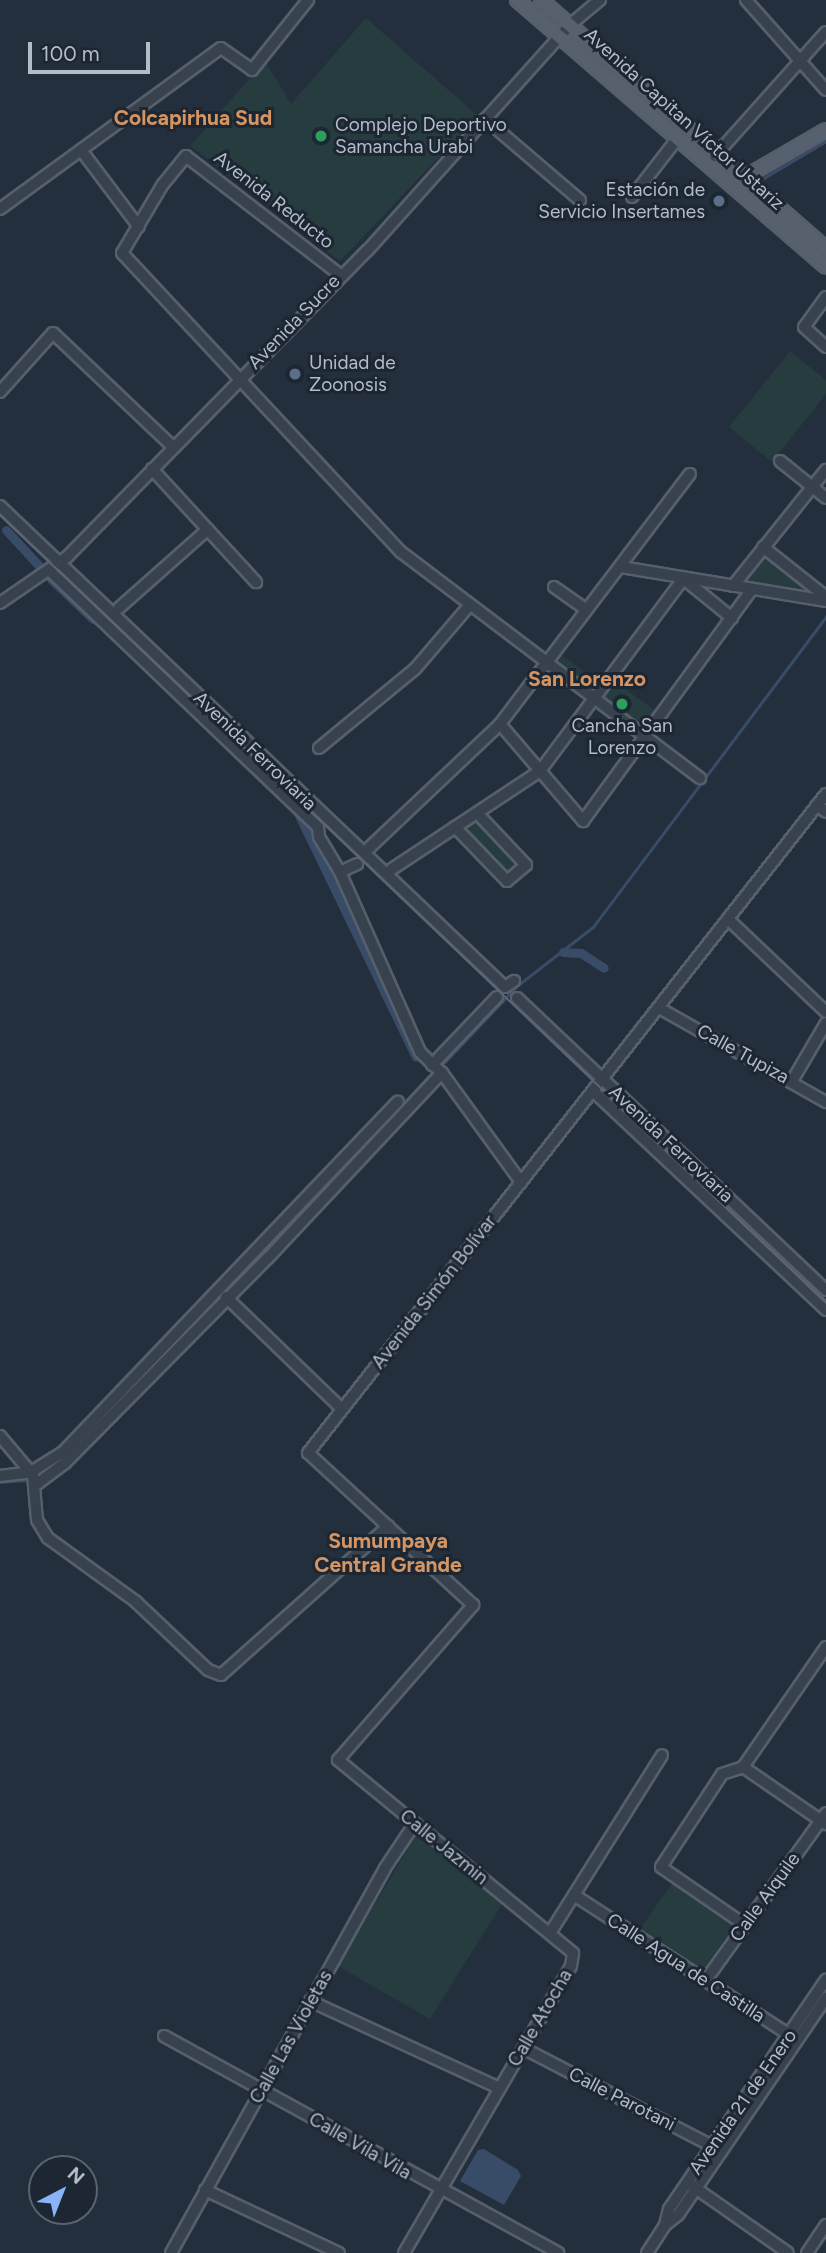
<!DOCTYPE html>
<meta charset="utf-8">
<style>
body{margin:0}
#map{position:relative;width:826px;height:2253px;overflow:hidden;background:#242f3e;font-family:Figtree,sans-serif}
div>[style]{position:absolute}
.green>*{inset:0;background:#263c3f;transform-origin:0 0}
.water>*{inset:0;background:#394c67}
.stream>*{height:2.5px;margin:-1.25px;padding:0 1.25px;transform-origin:1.25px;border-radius:1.25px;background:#394c67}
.canal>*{height:9px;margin:-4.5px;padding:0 4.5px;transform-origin:4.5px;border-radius:4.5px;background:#394c67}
.roads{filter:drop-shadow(2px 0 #565f6c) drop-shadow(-2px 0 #565f6c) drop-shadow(0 2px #565f6c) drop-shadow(0 -2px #565f6c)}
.minor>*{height:10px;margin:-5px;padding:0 5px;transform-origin:5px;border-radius:5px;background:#38414e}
.major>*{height:12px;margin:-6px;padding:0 6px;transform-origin:6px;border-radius:6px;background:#56606e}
.tram>*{height:2px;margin:-1px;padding:0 1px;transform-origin:1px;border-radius:1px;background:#5a6575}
.dots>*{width:19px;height:19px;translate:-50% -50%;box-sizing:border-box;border:4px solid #1d2633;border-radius:50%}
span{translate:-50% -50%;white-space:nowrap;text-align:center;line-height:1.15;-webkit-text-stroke:6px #1d2633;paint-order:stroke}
.street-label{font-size:19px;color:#b4bcc9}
.poi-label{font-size:19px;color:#b4bcc9}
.left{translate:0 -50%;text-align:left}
.right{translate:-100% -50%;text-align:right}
.neighbourhood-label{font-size:21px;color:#d59563;font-weight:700}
.north{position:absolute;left:28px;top:2155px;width:70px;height:70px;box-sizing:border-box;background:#1d2633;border:2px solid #59626f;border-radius:50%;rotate:42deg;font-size:19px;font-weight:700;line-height:28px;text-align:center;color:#b4bcc9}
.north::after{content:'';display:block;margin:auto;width:24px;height:32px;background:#8ab4f8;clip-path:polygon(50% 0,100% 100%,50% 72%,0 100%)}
.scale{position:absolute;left:28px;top:42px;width:122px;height:32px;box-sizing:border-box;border:4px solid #b4bcc9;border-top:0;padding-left:9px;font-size:21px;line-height:24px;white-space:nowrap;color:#b4bcc9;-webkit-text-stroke:5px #1d2633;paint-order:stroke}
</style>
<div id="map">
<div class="green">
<div style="clip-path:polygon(366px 18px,478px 116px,340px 261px,190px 146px,265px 61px,291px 104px)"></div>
<div style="clip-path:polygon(790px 351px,826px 380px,826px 394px,772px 462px,729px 427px)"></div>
<div style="clip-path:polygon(767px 555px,814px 594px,746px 584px,744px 578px,761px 556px)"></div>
<div style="left:556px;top:651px;width:56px;height:14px;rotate:36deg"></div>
<div style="left:613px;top:680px;width:56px;height:26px;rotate:36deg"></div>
<div style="clip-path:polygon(474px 817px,518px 860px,513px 873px,505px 873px,463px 828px)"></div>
<div style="clip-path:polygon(416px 1835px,423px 1835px,502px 1904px,430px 2019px,338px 1966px)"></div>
<div style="left:673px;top:1882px;width:75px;height:58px;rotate:35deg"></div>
</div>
<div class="water">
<div style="clip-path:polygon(484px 2149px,518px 2170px,521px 2176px,504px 2205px,460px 2181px,478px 2150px)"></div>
</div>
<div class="stream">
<div style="left:757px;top:182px;width:80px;rotate:-30.7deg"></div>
<div style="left:442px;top:1065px;width:110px;rotate:-46.5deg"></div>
<div style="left:518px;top:985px;width:95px;rotate:-37.7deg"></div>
<div style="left:593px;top:927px;width:388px;rotate:-53.1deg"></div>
<div style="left:401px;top:1106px;width:42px;rotate:-46.9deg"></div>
<div style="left:227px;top:1288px;width:245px;rotate:-46.3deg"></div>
<div style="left:0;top:1482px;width:30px;rotate:-4deg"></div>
</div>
<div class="canal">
<div style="left:6px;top:530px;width:53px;rotate:47.3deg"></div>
<div style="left:51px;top:579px;width:58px;rotate:43.6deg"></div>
<div style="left:297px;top:811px;width:273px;rotate:64.2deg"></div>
<div style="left:563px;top:952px;width:18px;rotate:3deg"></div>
<div style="left:581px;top:953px;width:27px;rotate:33deg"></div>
</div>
<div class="roads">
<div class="minor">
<div style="left:746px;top:0;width:120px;rotate:48.4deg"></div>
<div style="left:485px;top:119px;width:125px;rotate:40.5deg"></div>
<div style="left:81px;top:150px;width:96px;rotate:53deg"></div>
<div style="left:715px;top:156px;width:166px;rotate:-48.2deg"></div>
<div style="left:632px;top:197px;width:73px;rotate:-52.2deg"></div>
<div style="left:0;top:209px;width:273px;rotate:-36.1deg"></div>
<div style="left:221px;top:48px;width:38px;rotate:35deg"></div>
<div style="left:252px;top:70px;width:90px;rotate:-51.3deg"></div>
<div style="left:339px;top:274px;width:193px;rotate:-142.4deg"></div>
<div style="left:186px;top:156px;width:36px;rotate:129deg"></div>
<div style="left:163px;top:184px;width:80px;rotate:120.7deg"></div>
<div style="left:122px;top:253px;width:409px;rotate:47deg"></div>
<div style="left:401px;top:552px;width:375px;rotate:37.1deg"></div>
<div style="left:826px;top:297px;width:37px;rotate:126deg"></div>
<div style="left:804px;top:327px;width:30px;rotate:42deg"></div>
<div style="left:0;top:392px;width:79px;rotate:-48.1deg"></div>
<div style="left:53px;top:333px;width:166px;rotate:43.5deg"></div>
<div style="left:780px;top:461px;width:59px;rotate:38.8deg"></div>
<div style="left:152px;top:469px;width:154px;rotate:47.4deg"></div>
<div style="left:0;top:506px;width:697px;rotate:43.61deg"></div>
<div style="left:505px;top:987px;width:11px;rotate:-34deg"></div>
<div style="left:763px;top:547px;width:80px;rotate:38.4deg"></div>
<div style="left:621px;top:567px;width:208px;rotate:9.4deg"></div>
<div style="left:51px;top:572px;width:369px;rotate:43.7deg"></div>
<div style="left:318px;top:827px;width:10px;rotate:84deg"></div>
<div style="left:319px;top:837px;width:41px;rotate:59deg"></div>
<div style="left:340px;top:872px;width:197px;rotate:66deg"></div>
<div style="left:420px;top:1052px;width:30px;rotate:44deg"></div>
<div style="left:442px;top:1073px;width:135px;rotate:54.1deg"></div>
<div style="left:684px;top:579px;width:62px;rotate:39.1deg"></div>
<div style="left:733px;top:586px;width:149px;rotate:-51.3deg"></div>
<div style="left:554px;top:587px;width:38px;rotate:35deg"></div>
<div style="left:0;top:603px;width:81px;rotate:-34.5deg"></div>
<div style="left:67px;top:557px;width:430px;rotate:-45.6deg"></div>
<div style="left:368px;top:250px;width:304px;rotate:-48.1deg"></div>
<div style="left:571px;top:24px;width:38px;rotate:-40deg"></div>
<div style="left:119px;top:608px;width:118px;rotate:-41.6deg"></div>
<div style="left:500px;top:724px;width:128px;rotate:49.4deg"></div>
<div style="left:583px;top:821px;width:287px;rotate:-53.9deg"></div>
<div style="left:319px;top:748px;width:124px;rotate:-39.5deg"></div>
<div style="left:415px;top:669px;width:82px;rotate:-49.5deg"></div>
<div style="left:817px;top:805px;width:11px;rotate:38deg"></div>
<div style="left:455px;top:827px;width:75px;rotate:46.1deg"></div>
<div style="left:507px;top:881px;width:25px;rotate:-40deg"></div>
<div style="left:526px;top:865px;width:71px;rotate:-133.3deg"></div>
<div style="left:369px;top:848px;width:180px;rotate:-43.4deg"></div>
<div style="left:500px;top:724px;width:314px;rotate:-52.8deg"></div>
<div style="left:392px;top:869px;width:178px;rotate:-33.5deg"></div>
<div style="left:540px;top:771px;width:241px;rotate:-53.3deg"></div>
<div style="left:340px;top:872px;width:19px;rotate:-25deg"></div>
<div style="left:728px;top:919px;width:135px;rotate:43.5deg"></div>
<div style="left:517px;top:998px;width:425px;rotate:43.4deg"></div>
<div style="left:659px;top:1008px;width:192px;rotate:29.4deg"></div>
<div style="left:432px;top:1065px;width:94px;rotate:-46.3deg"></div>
<div style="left:792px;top:1081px;width:67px;rotate:-59.6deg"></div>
<div style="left:593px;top:1091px;width:320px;rotate:43.2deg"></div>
<div style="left:226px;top:1297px;width:161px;rotate:44deg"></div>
<div style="left:0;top:1436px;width:51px;rotate:49.8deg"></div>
<div style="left:33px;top:1475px;width:45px;rotate:84.9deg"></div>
<div style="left:37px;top:1520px;width:21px;rotate:59deg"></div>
<div style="left:48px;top:1538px;width:107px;rotate:35.9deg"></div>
<div style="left:135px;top:1601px;width:100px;rotate:43.4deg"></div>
<div style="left:208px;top:1670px;width:14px;rotate:21deg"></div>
<div style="left:221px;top:1675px;width:224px;rotate:-41.7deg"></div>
<div style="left:0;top:1476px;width:31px;rotate:-7deg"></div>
<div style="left:31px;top:1472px;width:36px;rotate:-32deg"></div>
<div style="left:62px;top:1453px;width:486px;rotate:-46.3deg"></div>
<div style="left:37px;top:1484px;width:35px;rotate:-37deg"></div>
<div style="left:65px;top:1463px;width:289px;rotate:-45.3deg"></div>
<div style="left:268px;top:1258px;width:254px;rotate:-46.8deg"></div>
<div style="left:743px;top:1767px;width:101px;rotate:34.5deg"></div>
<div style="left:574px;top:1895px;width:262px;rotate:33deg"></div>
<div style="left:745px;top:1925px;width:102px;rotate:-145.4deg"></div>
<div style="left:661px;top:1867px;width:111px;rotate:-56.7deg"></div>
<div style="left:722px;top:1774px;width:22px;rotate:-18deg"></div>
<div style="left:743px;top:1767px;width:146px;rotate:-55.3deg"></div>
<div style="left:550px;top:1933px;width:210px;rotate:-57.8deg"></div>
<div style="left:705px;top:1981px;width:207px;rotate:-54.2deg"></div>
<div style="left:310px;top:2001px;width:208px;rotate:24.7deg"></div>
<div style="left:164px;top:2036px;width:450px;rotate:28.8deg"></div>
<div style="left:523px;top:2048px;width:220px;rotate:27.4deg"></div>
<div style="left:691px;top:2185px;width:118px;rotate:35deg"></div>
<div style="left:205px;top:2190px;width:148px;rotate:25.2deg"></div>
<div style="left:665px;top:2225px;width:16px;rotate:-76deg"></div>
<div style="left:669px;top:2209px;width:278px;rotate:-55.6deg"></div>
<div style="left:171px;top:2253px;width:440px;rotate:-60.9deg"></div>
<div style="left:385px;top:1868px;width:54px;rotate:-56.3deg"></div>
<div style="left:404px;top:2253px;width:332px;rotate:-59.8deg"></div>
<div style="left:571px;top:1966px;width:13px;rotate:-81deg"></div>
<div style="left:573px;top:1953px;width:304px;rotate:-140.6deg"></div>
<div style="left:338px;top:1760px;width:206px;rotate:-48.9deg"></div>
<div style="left:473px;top:1605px;width:224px;rotate:-137.3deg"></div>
<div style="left:308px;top:1453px;width:838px;rotate:-51.83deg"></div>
<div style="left:647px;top:2253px;width:33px;rotate:-57deg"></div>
<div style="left:665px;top:2225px;width:16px;rotate:-38deg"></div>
<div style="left:678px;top:2215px;width:263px;rotate:-55.7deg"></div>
<div style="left:807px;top:2253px;width:34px;rotate:-56deg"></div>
</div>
<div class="major">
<div style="left:517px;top:0;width:408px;rotate:40.8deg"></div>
<div style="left:541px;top:0;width:378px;rotate:41.1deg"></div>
<div style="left:735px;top:183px;width:105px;rotate:-30.2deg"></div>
</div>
</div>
<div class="tram">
<div style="left:0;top:515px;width:1142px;rotate:43.65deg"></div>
</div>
<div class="dots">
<div style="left:321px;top:136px;background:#2e9e5b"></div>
<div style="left:719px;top:201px;background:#5c6f8a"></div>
<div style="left:295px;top:374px;background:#5c6f8a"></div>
<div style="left:622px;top:704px;background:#2e9e5b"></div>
</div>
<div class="street-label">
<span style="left:684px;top:119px;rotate:42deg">Avenida Capitan Víctor Ustariz</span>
<span style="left:274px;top:200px;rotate:38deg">Avenida Reducto</span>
<span style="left:294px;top:322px;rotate:-46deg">Avenida Sucre</span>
<span style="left:255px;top:751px;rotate:44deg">Avenida Ferroviaria</span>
<span style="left:743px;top:1054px;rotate:29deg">Calle Tupiza</span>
<span style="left:671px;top:1144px;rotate:43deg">Avenida Ferroviaria</span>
<span style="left:434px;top:1292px;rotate:-52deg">Avenida Simón Bolívar</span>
<span style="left:444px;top:1847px;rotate:39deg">Calle Jazmin</span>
<span style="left:765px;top:1897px;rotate:-54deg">Calle Aiquile</span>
<span style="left:686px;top:1968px;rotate:33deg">Calle Agua de Castilla</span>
<span style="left:540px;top:2018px;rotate:-60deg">Calle Atocha</span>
<span style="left:291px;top:2037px;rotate:-61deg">Calle Las Violetas</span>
<span style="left:622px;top:2099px;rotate:27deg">Calle Parotani</span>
<span style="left:743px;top:2102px;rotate:-55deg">Avenida 21 de Enero</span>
<span style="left:360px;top:2146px;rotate:30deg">Calle Vila Vila</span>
</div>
<div class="poi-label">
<span class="left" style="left:335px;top:136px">Complejo Deportivo<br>Samancha Urabi</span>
<span class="right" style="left:705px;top:201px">Estación de<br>Servicio Insertames</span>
<span class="left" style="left:309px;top:374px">Unidad de<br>Zoonosis</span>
<span style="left:622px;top:737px">Cancha San<br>Lorenzo</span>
</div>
<div class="neighbourhood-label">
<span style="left:193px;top:118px">Colcapirhua Sud</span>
<span style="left:587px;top:679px">San Lorenzo</span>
<span style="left:388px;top:1553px">Sumumpaya<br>Central Grande</span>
</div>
<div class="north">N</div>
<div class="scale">100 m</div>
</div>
